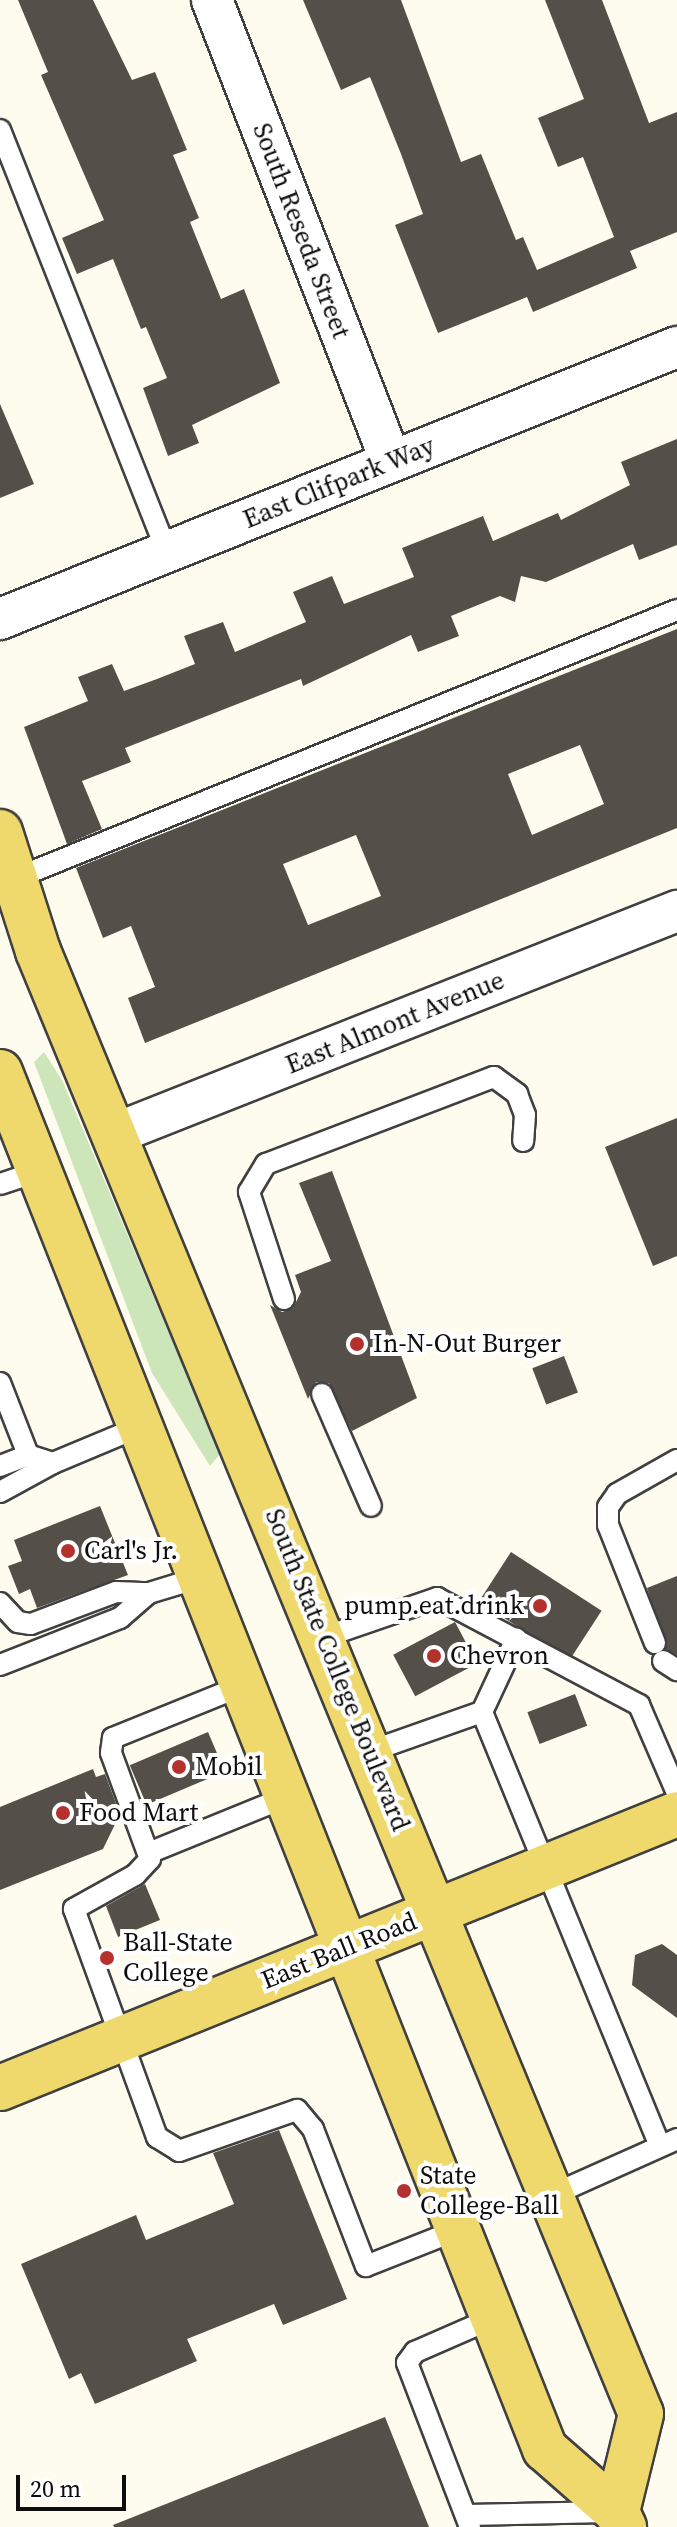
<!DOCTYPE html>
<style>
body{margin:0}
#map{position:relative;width:677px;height:2527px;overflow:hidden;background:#fefcee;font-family:"Source Serif 4",serif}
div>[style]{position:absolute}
.green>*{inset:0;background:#cde6b9}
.building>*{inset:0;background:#554f4a;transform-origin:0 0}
.roads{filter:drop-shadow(2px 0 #404040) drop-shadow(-2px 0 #404040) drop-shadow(0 2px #404040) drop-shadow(0 -2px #404040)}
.service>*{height:20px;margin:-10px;padding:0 10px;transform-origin:10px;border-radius:10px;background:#fff}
.minor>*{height:40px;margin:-20px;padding:0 20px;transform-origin:20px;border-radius:20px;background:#fff}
.primary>*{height:44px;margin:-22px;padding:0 22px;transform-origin:22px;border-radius:22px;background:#f0d96c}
.dots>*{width:22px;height:22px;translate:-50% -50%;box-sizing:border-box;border:4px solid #fff;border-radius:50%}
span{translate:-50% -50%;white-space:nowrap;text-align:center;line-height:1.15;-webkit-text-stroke:8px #fff;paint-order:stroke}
.street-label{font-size:26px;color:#0d0d0d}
.poi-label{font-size:26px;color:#0d0d0d}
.left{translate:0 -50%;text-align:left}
.right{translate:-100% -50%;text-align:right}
.scale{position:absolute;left:16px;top:2475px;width:110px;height:36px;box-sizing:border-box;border:4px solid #0d0d0d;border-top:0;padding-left:10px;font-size:24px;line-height:28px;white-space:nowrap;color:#0d0d0d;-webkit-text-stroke:6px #fff;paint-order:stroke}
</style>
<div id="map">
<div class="green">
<div style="clip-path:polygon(44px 1052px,62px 1080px,220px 1454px,210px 1466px,152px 1373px,34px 1062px)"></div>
</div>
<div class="building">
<div style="clip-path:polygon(18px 0,93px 0,132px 80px,155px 72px,187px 150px,173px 155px,199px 218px,190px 222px,221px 299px,244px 289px,280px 383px,192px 425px,199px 443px,168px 456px,143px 388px,167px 378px,146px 327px,141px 329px,113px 259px,77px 274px,62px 238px,104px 220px,41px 75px,48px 72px)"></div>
<div style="clip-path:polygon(303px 0,401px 0,461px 162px,481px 154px,516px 240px,523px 237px,537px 270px,614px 237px,583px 157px,558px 167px,538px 118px,584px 99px,545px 0,602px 0,649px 123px,677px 112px,677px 232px,630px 251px,637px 268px,533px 312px,527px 297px,438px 333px,395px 225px,423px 214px,401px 154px,370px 77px,341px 90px)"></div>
<div style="clip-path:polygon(0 404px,34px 484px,0 498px)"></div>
<div style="clip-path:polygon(677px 439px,677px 545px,639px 560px,633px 544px,546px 582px,521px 576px,515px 602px,500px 596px,451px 616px,459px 636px,418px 652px,411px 635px,303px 686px,301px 679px,125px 748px,131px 762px,82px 781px,102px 829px,67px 844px,24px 727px,88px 701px,78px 677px,112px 664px,124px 691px,157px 679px,195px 664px,184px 636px,223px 622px,235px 652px,306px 622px,293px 592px,332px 576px,344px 604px,414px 577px,402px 548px,483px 516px,493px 541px,558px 513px,561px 520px,630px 485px,621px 462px)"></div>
<div style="clip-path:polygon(evenodd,677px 629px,677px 828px,145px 1043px,128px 998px,155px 987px,131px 926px,103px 938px,76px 868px,677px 629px,580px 745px,604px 804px,532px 835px,508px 774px,580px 745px,677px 629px,356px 835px,381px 896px,308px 925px,283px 864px,356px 835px)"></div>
<div style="clip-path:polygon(677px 1118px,677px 1256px,653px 1266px,605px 1147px)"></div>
<div style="clip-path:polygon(332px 1171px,417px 1398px,352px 1431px,329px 1383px,316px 1382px,308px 1399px,270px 1305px,282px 1312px,293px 1308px,301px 1292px,295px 1275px,331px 1261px,299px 1183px)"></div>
<div style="left:564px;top:1356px;width:39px;height:34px;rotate:69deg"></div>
<div style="clip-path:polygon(100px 1506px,128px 1575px,37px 1608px,30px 1589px,19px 1594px,8px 1566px,22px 1561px,14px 1540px)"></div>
<div style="left:511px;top:1552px;width:108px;height:59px;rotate:33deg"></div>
<div style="clip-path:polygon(677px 1576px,677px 1655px,666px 1649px,647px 1588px)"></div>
<div style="left:455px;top:1622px;width:47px;height:70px;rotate:62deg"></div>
<div style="left:575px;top:1694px;width:34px;height:51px;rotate:69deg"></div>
<div style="left:208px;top:1732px;width:43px;height:85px;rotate:67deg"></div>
<div style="clip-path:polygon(93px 1769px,96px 1777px,105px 1774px,120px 1814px,103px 1849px,0 1890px,0 1807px)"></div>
<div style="clip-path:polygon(145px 1884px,160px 1920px,118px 1937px,106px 1906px)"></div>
<div style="clip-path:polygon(662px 1944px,677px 1955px,677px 2018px,632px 1985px,635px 1955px)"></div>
<div style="clip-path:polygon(279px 2130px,347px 2299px,283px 2325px,274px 2304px,187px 2339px,197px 2361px,95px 2404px,81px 2373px,69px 2379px,21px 2264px,136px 2215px,146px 2240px,234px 2204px,213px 2153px)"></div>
<div style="clip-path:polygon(385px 2417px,429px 2527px,114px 2527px,113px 2525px)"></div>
</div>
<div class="roads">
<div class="service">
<div style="left:0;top:130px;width:454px;rotate:68.4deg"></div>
<div style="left:19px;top:877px;width:710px;rotate:-22.09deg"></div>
<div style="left:0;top:1184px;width:41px;rotate:-18.4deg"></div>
<div style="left:284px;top:1299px;width:113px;rotate:-108.1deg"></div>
<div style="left:249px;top:1192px;width:33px;rotate:-59deg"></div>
<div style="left:266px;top:1164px;width:244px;rotate:-20.9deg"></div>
<div style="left:494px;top:1077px;width:29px;rotate:36deg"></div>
<div style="left:517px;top:1094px;width:22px;rotate:69deg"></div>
<div style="left:525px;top:1115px;width:26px;rotate:94deg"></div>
<div style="left:0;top:1383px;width:77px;rotate:68.7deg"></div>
<div style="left:322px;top:1394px;width:122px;rotate:66.4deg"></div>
<div style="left:0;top:1466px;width:30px;rotate:-21deg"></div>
<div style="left:28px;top:1455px;width:26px;rotate:18deg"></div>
<div style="left:53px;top:1463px;width:93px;rotate:-22.7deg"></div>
<div style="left:0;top:1492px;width:60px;rotate:-28.7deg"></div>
<div style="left:0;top:1603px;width:26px;rotate:47deg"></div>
<div style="left:18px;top:1622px;width:13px;rotate:9deg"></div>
<div style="left:31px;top:1624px;width:91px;rotate:-20.6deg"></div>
<div style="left:116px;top:1592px;width:33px;rotate:2deg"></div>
<div style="left:324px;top:1637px;width:120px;rotate:-19deg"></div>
<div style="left:437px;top:1598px;width:229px;rotate:27.9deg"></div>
<div style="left:639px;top:1705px;width:96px;rotate:66.6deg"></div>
<div style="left:655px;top:1643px;width:127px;rotate:-111.7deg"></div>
<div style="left:608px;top:1525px;width:18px;rotate:-90deg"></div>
<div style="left:608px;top:1507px;width:16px;rotate:-55deg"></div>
<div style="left:617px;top:1494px;width:69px;rotate:-29.5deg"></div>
<div style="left:663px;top:1661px;width:17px;rotate:33deg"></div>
<div style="left:0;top:1665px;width:129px;rotate:-21.4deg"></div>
<div style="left:120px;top:1618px;width:38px;rotate:-41deg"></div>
<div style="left:149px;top:1593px;width:51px;rotate:-17deg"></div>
<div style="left:239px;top:1687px;width:136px;rotate:158deg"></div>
<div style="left:113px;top:1738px;width:15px;rotate:98deg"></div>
<div style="left:111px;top:1753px;width:113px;rotate:69.8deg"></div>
<div style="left:150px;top:1859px;width:22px;rotate:133deg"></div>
<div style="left:135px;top:1875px;width:70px;rotate:150.9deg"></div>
<div style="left:74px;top:1909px;width:243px;rotate:70deg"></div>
<div style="left:157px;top:2137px;width:26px;rotate:32deg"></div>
<div style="left:179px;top:2151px;width:125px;rotate:-19.2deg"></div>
<div style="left:297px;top:2110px;width:25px;rotate:50deg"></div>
<div style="left:313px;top:2129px;width:147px;rotate:68.9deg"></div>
<div style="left:366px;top:2266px;width:98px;rotate:-21.6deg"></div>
<div style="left:482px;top:1712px;width:81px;rotate:-65deg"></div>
<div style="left:371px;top:1751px;width:118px;rotate:-19.4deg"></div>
<div style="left:482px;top:1712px;width:469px;rotate:67.7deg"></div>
<div style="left:151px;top:1852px;width:144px;rotate:-22.1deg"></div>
<div style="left:552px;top:2195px;width:137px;rotate:-24.1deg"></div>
<div style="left:466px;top:2515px;width:144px;rotate:-1.2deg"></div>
<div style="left:470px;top:2527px;width:176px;rotate:-111deg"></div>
<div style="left:407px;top:2363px;width:14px;rotate:-54deg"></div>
<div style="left:415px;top:2352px;width:85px;rotate:-23.6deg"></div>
</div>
<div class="minor">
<div style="left:212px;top:0;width:495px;rotate:68.8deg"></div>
<div style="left:0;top:619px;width:730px;rotate:-21.89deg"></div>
<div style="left:114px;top:1134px;width:606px;rotate:-21.61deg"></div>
</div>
<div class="primary">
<div style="left:0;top:832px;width:125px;rotate:72.3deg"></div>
<div style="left:38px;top:951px;width:1582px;rotate:67.6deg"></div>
<div style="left:641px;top:2414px;width:101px;rotate:103.8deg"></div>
<div style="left:0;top:1072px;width:1481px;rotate:68.41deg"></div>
<div style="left:545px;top:2449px;width:96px;rotate:41.2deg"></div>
<div style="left:617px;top:2512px;width:17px;rotate:65deg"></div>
<div style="left:0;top:2088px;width:730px;rotate:-22.03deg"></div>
</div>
</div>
<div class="dots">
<div style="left:357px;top:1344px;background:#b4312e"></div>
<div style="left:68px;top:1551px;background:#b4312e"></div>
<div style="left:540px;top:1606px;background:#b4312e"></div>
<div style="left:434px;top:1656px;background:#b4312e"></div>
<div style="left:179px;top:1767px;background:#b4312e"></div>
<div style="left:63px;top:1813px;background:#b4312e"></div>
<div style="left:107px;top:1958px;background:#b4312e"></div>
<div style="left:404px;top:2191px;background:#b4312e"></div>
</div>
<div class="street-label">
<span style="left:301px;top:231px;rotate:69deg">South Reseda Street</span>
<span style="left:339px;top:483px;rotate:-22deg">East Clifpark Way</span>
<span style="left:395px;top:1023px;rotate:-22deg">East Almont Avenue</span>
<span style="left:337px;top:1670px;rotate:68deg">South State College Boulevard</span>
<span style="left:339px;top:1951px;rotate:-22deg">East Ball Road</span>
</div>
<div class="poi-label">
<span class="left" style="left:373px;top:1344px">In-N-Out Burger</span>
<span class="left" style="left:84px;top:1551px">Carl's Jr.</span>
<span class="right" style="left:524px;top:1606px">pump.eat.drink</span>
<span class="left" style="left:450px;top:1656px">Chevron</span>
<span class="left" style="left:195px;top:1767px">Mobil</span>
<span class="left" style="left:79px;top:1813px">Food Mart</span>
<span class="left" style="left:123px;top:1958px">Ball-State<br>College</span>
<span class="left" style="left:420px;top:2191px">State<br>College-Ball</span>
</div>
<div class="scale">20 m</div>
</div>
